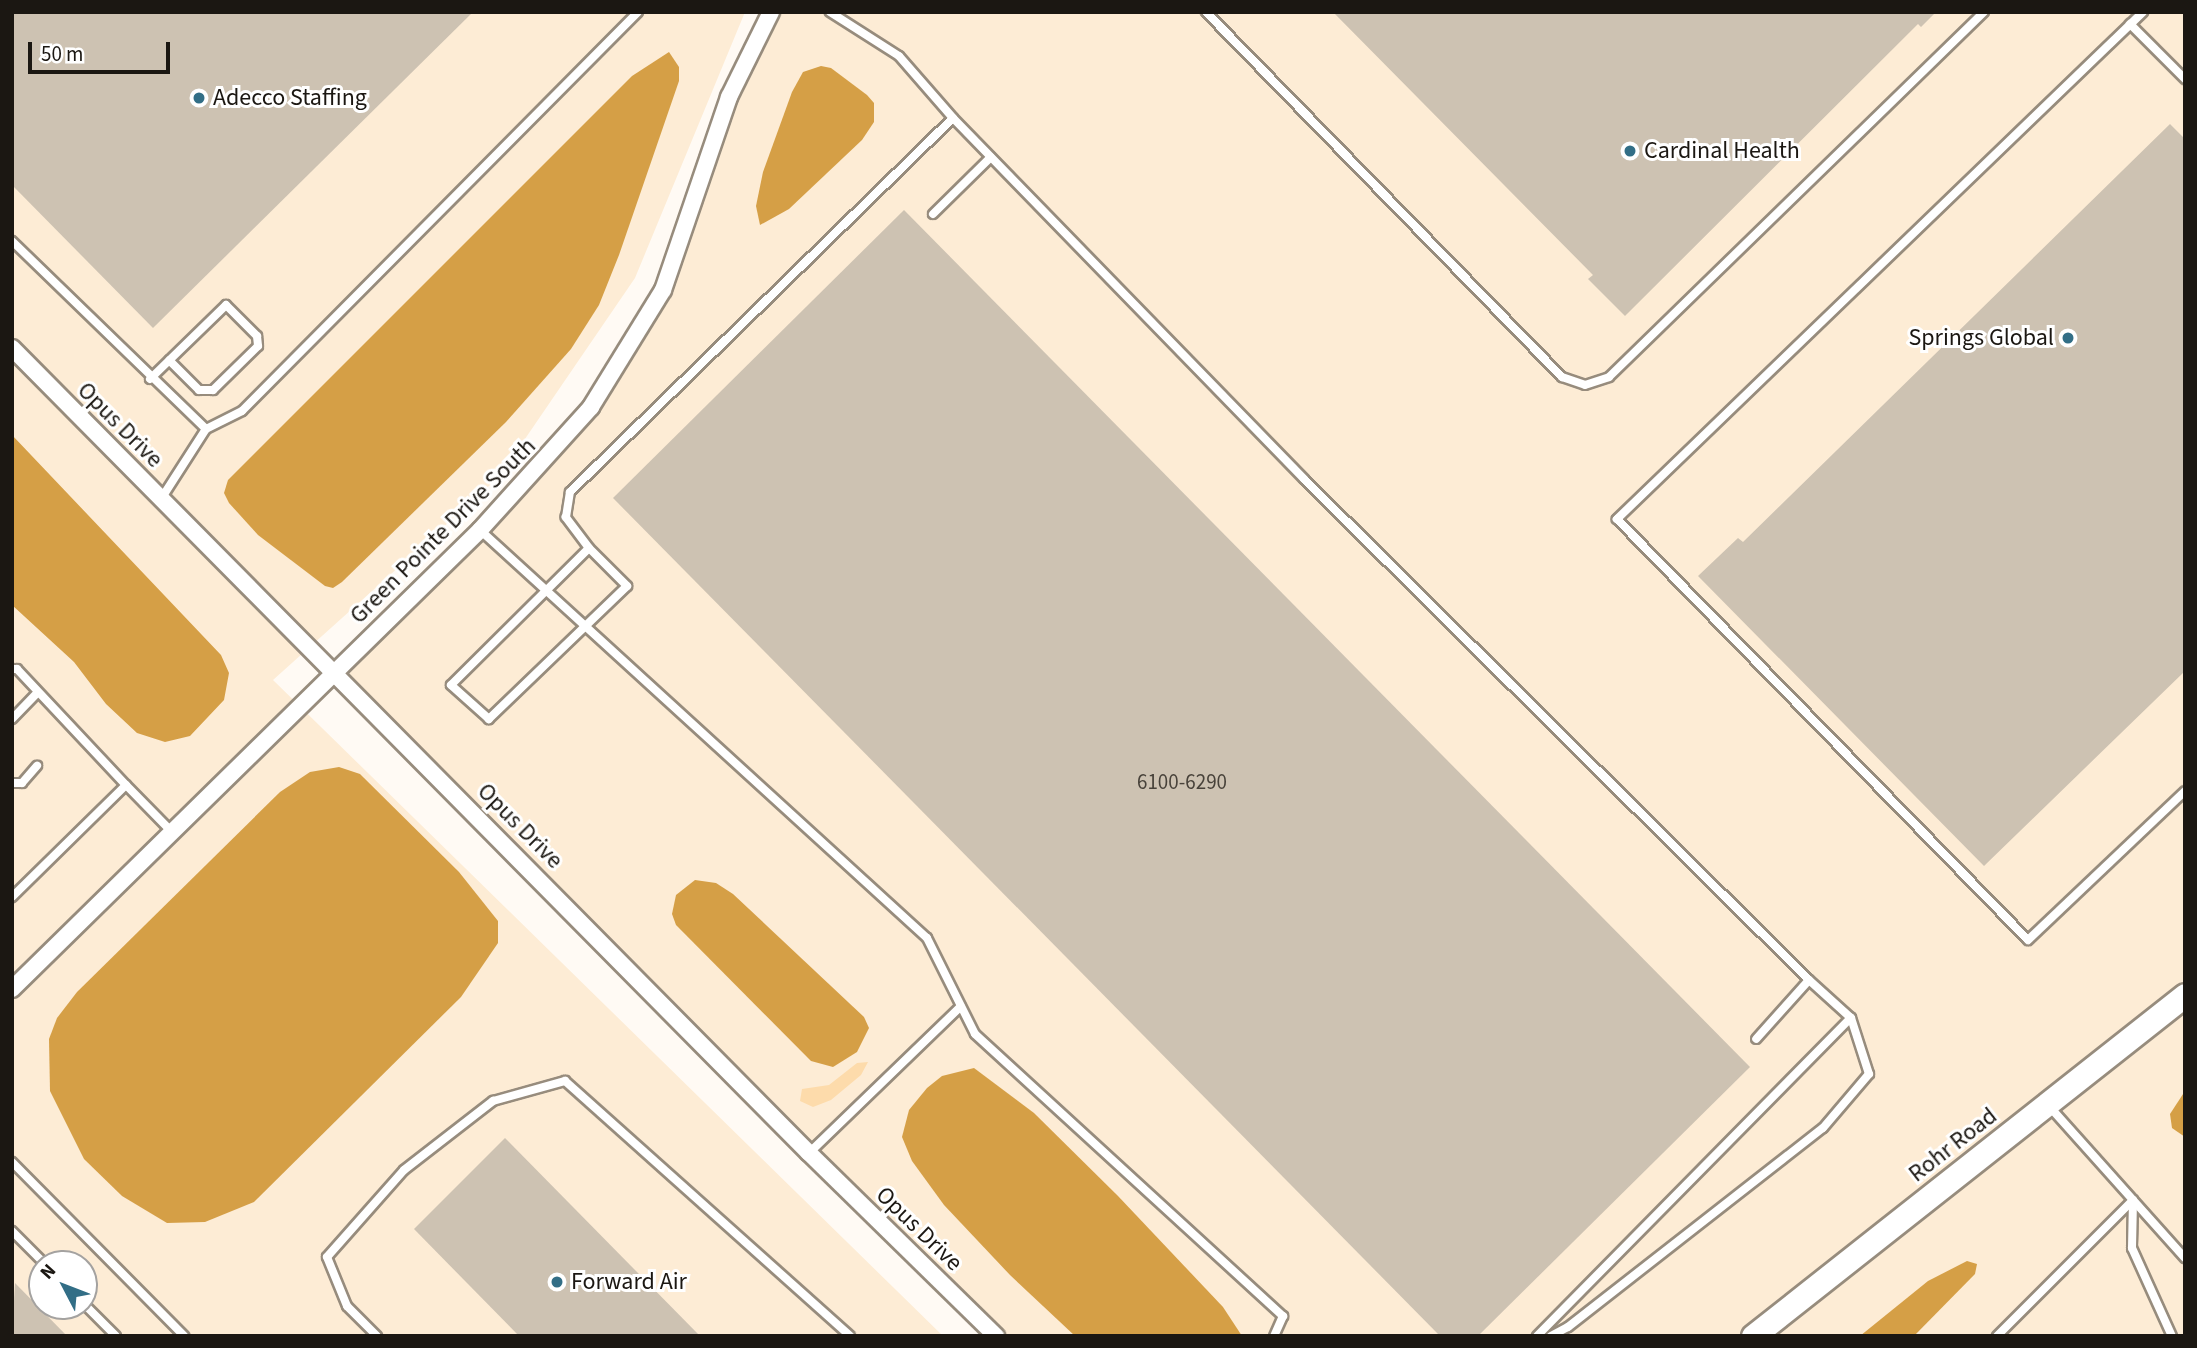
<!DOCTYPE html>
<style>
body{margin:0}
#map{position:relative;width:2197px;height:1348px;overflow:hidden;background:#fffaf4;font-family:"Source Sans 3",sans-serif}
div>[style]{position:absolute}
.built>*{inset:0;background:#fdecd5}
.green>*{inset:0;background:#fddbab}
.water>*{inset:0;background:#d59f46}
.building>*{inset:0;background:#cdc2b2}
.roads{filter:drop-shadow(2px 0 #978c7d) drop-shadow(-2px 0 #978c7d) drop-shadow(0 2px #978c7d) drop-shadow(0 -2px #978c7d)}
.lane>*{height:8px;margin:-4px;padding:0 4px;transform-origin:4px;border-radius:4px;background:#fff}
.street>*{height:16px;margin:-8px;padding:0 8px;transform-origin:8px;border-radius:8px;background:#fff}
.secondary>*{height:23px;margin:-11.5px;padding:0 11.5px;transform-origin:11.5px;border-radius:11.5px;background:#fff}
.dots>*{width:19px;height:19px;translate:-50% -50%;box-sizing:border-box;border:4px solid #fff;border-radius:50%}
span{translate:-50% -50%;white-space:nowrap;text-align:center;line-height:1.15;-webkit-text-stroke:6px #fff;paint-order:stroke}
.number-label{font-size:21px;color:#48423a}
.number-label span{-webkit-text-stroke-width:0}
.poi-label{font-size:24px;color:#1b1712}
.left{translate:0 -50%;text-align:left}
.right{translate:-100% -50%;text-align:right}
.street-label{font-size:24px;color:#1b1712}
.frame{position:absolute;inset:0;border:14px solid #1b1712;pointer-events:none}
.north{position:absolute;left:28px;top:1250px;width:70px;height:70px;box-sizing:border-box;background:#fff;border:2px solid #a4a2a0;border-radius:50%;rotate:312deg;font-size:19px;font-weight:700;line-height:28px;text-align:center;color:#1b1712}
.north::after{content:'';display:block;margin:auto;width:24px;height:32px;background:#326e86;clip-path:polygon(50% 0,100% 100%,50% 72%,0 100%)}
.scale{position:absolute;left:28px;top:42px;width:142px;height:32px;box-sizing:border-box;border:4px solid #1b1712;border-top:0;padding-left:9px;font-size:21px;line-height:24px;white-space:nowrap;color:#1b1712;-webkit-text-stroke:5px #fff;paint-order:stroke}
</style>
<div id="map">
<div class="built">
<div style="clip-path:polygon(evenodd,12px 12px,745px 12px,635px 278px,499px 477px,273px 680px,943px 1336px,12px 1336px,12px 12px,42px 1264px,84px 1264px,84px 1306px,42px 1306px,42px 1264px)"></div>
<div style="clip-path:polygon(771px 12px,2185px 12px,2185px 1336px,996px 1336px,334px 672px,563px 441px,640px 331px,729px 97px)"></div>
</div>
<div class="green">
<div style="clip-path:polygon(868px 1062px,861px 1075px,831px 1100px,813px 1107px,800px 1101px,802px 1089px,829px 1085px,857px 1063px)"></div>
</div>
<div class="water">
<div style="clip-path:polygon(669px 52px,679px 67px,679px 81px,619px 255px,599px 305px,571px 349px,506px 422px,342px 582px,333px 588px,325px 586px,258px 535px,229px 503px,224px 493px,228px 480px,632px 76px)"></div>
<div style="clip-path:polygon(821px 66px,831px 68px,867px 95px,874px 103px,874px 122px,862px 140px,789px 209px,760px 225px,756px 206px,763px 172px,792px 92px,803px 72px)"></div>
<div style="clip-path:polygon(12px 435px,221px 655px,229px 673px,224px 700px,190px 736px,165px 742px,137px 733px,106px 704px,74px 662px,12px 605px)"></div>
<div style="clip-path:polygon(339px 767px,360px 774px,459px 872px,498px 921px,498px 943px,461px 997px,254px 1202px,205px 1222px,167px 1223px,122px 1196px,84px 1159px,50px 1091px,49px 1039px,57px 1018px,77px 992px,280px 792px,310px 772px)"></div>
<div style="clip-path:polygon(695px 880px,716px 883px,733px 894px,864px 1017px,869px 1028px,857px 1052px,833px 1067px,811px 1061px,676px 925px,672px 914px,676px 895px)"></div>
<div style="clip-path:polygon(974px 1068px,1034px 1113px,1118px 1196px,1223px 1307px,1242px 1336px,1075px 1336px,1010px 1275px,944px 1205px,912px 1161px,902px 1137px,909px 1110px,927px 1088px,942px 1076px)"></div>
<div style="clip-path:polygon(2185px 1091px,2185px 1137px,2172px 1128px,2170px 1114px)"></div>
<div style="clip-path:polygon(1967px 1261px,1977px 1264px,1975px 1274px,1914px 1336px,1860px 1336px,1928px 1281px)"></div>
</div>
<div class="building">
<div style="clip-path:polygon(12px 12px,473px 12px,153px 328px,12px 185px)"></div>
<div style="clip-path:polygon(1333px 12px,1936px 12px,1921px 27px,1918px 24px,1625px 316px,1588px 279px,1593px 275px)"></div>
<div style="clip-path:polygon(2170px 124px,2185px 139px,2185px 671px,1984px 866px,1698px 576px,1738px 538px,1743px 542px)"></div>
<div style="clip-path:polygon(904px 210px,1750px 1067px,1478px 1336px,1440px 1336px,613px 498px)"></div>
<div style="clip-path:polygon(505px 1138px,700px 1336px,519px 1336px,414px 1229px)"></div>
<div style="clip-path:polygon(15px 1283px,67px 1336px,12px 1336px)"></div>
</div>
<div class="roads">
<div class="lane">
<div style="left:1206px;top:12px;width:510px;rotate:45.72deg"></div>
<div style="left:1562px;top:377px;width:24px;rotate:19deg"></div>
<div style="left:1585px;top:385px;width:25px;rotate:-18deg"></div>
<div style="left:1609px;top:377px;width:523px;rotate:-44.23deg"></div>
<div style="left:2143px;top:12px;width:731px;rotate:136.05deg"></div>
<div style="left:1617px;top:519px;width:588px;rotate:45.69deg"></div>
<div style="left:2028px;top:940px;width:216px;rotate:-43.5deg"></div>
<div style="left:2130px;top:24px;width:78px;rotate:45deg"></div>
<div style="left:953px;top:118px;width:504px;rotate:45.8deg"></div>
<div style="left:1304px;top:479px;width:711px;rotate:44.77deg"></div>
<div style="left:933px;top:214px;width:81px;rotate:-44.5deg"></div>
<div style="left:12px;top:241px;width:270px;rotate:44.1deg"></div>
<div style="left:206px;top:429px;width:40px;rotate:-26.6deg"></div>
<div style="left:242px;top:411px;width:562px;rotate:-45.22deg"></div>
<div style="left:150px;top:379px;width:106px;rotate:-44.2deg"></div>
<div style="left:226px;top:305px;width:44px;rotate:45deg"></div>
<div style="left:257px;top:336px;width:10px;rotate:84deg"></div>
<div style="left:258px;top:346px;width:63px;rotate:135.6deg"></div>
<div style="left:213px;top:390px;width:14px;rotate:180deg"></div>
<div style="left:199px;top:390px;width:42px;rotate:-135deg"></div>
<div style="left:161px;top:499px;width:83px;rotate:-57.3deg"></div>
<div style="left:480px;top:530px;width:605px;rotate:42.39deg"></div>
<div style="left:927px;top:938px;width:107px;rotate:63.4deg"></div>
<div style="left:975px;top:1034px;width:418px;rotate:42.5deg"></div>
<div style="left:1283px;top:1316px;width:22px;rotate:114deg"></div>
<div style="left:589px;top:548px;width:54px;rotate:45deg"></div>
<div style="left:627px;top:586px;width:192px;rotate:136.1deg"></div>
<div style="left:489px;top:719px;width:51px;rotate:-138.2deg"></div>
<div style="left:451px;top:685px;width:194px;rotate:-44.8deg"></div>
<div style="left:589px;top:548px;width:39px;rotate:-127deg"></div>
<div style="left:566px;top:517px;width:25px;rotate:-81deg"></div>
<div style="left:570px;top:492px;width:535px;rotate:-44.32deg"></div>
<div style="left:953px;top:118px;width:82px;rotate:-131.1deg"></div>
<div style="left:899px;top:56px;width:82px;rotate:-147.5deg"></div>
<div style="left:12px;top:669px;width:5px"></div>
<div style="left:17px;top:669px;width:159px;rotate:46.8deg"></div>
<div style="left:126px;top:785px;width:160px;rotate:135.5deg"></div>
<div style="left:12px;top:719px;width:37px;rotate:-46deg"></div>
<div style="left:12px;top:783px;width:10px"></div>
<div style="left:22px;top:783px;width:23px;rotate:-49deg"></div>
<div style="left:126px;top:785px;width:67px;rotate:45.6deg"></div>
<div style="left:2049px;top:1106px;width:204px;rotate:48.2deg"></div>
<div style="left:809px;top:1153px;width:211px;rotate:-44deg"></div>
<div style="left:12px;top:1162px;width:245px;rotate:45.3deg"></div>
<div style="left:2133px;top:1200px;width:48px;rotate:91.2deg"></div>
<div style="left:2132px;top:1248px;width:97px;rotate:65.6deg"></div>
<div style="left:12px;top:1231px;width:47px;rotate:45deg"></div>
<div style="left:84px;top:1304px;width:45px;rotate:45deg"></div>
<div style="left:377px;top:1336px;width:42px;rotate:-135deg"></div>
<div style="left:347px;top:1306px;width:53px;rotate:-112.2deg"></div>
<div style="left:327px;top:1257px;width:116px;rotate:-48.5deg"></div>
<div style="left:404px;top:1170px;width:113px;rotate:-37.8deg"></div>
<div style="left:493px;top:1101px;width:75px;rotate:-15.5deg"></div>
<div style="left:565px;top:1081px;width:382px;rotate:41.8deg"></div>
<div style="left:1537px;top:1336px;width:447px;rotate:-45.4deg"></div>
<div style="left:1851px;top:1018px;width:57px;rotate:-137.9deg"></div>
<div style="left:1809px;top:980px;width:79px;rotate:131.9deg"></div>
<div style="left:1551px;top:1336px;width:19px;rotate:-28deg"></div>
<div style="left:1568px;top:1327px;width:323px;rotate:-38deg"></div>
<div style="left:1823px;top:1128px;width:71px;rotate:-49.6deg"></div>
<div style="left:1869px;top:1074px;width:59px;rotate:-107.8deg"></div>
<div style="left:1997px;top:1336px;width:192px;rotate:-45deg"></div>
</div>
<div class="street">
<div style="left:12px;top:348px;width:1133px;rotate:45.29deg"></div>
<div style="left:809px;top:1153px;width:262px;rotate:44.4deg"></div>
<div style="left:12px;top:989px;width:656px;rotate:-44.44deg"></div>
<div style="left:480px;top:530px;width:166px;rotate:-47.9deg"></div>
<div style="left:591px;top:407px;width:137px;rotate:-58.4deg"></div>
<div style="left:663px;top:290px;width:204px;rotate:-71.1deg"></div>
<div style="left:729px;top:97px;width:95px;rotate:-63.7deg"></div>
</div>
<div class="secondary">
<div style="left:1753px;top:1336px;width:550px;rotate:-38.29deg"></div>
</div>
</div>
<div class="dots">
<div style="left:199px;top:98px;background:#326e86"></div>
<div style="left:1630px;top:151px;background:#326e86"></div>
<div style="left:2068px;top:338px;background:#326e86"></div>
<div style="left:557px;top:1282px;background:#326e86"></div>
</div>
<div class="number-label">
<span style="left:1182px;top:782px">6100-6290</span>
</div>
<div class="poi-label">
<span class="left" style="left:213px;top:98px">Adecco Staffing</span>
<span class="left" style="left:1644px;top:151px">Cardinal Health</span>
<span class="right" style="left:2054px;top:338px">Springs Global</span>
<span class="left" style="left:571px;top:1282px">Forward Air</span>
</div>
<div class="street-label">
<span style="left:120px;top:425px;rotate:45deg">Opus Drive</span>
<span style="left:443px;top:531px;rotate:-45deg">Green Pointe Drive South</span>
<span style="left:520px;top:826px;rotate:45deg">Opus Drive</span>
<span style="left:1953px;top:1145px;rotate:-38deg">Rohr Road</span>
<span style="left:919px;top:1229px;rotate:44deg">Opus Drive</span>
</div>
<div class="frame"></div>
<div class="north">N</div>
<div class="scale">50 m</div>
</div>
